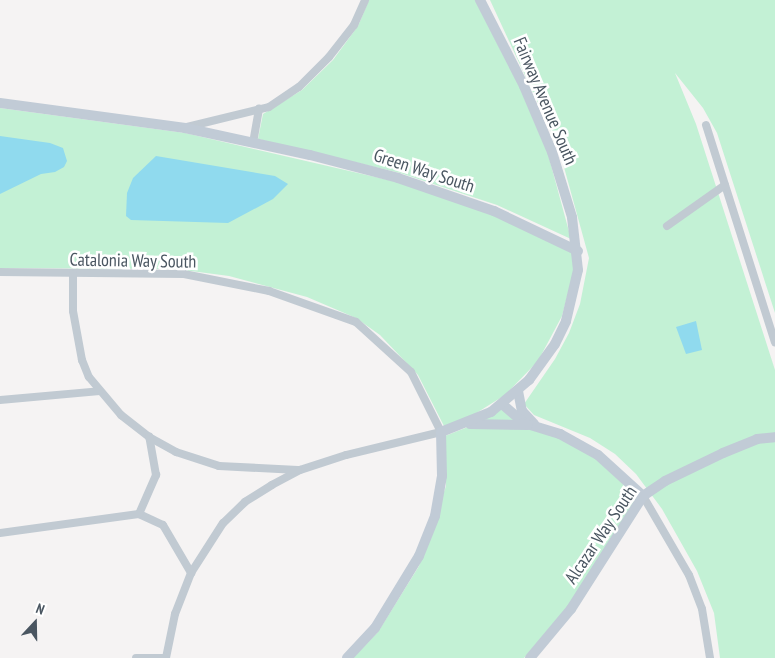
<!DOCTYPE html>
<style>
body{margin:0}
#map{position:relative;width:775px;height:658px;overflow:hidden;background:#f5f3f3;font-family:"PT Sans Narrow",sans-serif}
div>[style]{position:absolute}
.green>*{inset:0;background:#c3f1d5}
.water>*{inset:0;background:#90daee}
.street>*{height:8px;margin:-4px;padding:0 4px;transform-origin:4px;border-radius:4px;background:#c1cad2}
.secondary>*{height:10px;margin:-5px;padding:0 5px;transform-origin:5px;border-radius:5px;background:#c1cbd6}
span{translate:-50% -50%;white-space:nowrap;text-align:center;line-height:1.15;-webkit-text-stroke:5px #fff;paint-order:stroke}
.street-label{font-size:18px;color:#4a5661}
.north{position:absolute;left:10px;top:598px;width:50px;height:50px;-webkit-text-stroke:4px #fff;paint-order:stroke;rotate:21deg;font-size:14px;font-weight:700;line-height:20px;text-align:center;color:#4a5661}
.north::after{content:'';display:block;margin:auto;width:18px;height:22px;background:#4a5661;clip-path:polygon(50% 0,100% 100%,50% 72%,0 100%)}
</style>
<div id="map">
<div class="green">
<div style="clip-path:polygon(369px 0,475px 0,520px 88px,548px 154px,571px 239px,497px 205px,400px 173px,258px 139px,263px 114px,302px 90px,333px 60px,358px 26px)"></div>
<div style="clip-path:polygon(490px 0,775px 0,775px 313px,717px 133px,703px 108px,675px 73px,696px 124px,775px 370px,775px 658px,720px 658px,714px 613px,697px 571px,662px 509px,636px 474px,615px 454px,590px 438px,534px 415px,524px 404px,555px 359px,569px 333px,580px 304px,589px 258px,559px 149px)"></div>
<div style="clip-path:polygon(0 108px,185px 133px,397px 182px,494px 215px,573px 250px,574px 270px,562px 316px,538px 361px,505px 395px,470px 417px,444px 426px,418px 375px,380px 335px,356px 318px,307px 297px,229px 276px,176px 269px,0 268px)"></div>
<div style="clip-path:polygon(506px 406px,596px 459px,637px 497px,568px 606px,524px 658px,353px 658px,378px 632px,419px 566px,446px 486px,445px 436px,478px 423px)"></div>
</div>
<div class="water">
<div style="clip-path:polygon(0 136px,50px 143px,63px 148px,67px 161px,64px 167px,55px 172px,41px 174px,0 194px)"></div>
<div style="clip-path:polygon(156px 156px,275px 176px,288px 184px,273px 199px,228px 223px,131px 220px,126px 216px,127px 193px,133px 178px)"></div>
<div style="clip-path:polygon(696px 321px,702px 350px,686px 354px,676px 327px)"></div>
</div>
<div class="street">
<div style="left:706px;top:125px;width:228px;rotate:72.4deg"></div>
<div style="left:187px;top:127px;width:84px;rotate:-13.7deg"></div>
<div style="left:269px;top:107px;width:36px;rotate:-34deg"></div>
<div style="left:299px;top:87px;width:42px;rotate:-45deg"></div>
<div style="left:329px;top:57px;width:41px;rotate:-52deg"></div>
<div style="left:354px;top:25px;width:27px;rotate:-66deg"></div>
<div style="left:253px;top:143px;width:35px;rotate:-80deg"></div>
<div style="left:667px;top:226px;width:71px;rotate:-35.3deg"></div>
<div style="left:0;top:272px;width:184px;rotate:0.6deg"></div>
<div style="left:184px;top:274px;width:87px;rotate:11.3deg"></div>
<div style="left:269px;top:291px;width:92px;rotate:19.6deg"></div>
<div style="left:356px;top:322px;width:74px;rotate:42.3deg"></div>
<div style="left:411px;top:372px;width:67px;rotate:63.4deg"></div>
<div style="left:441px;top:432px;width:98px;rotate:166.4deg"></div>
<div style="left:346px;top:455px;width:48px;rotate:161.9deg"></div>
<div style="left:300px;top:470px;width:32px;rotate:152deg"></div>
<div style="left:272px;top:485px;width:32px;rotate:148deg"></div>
<div style="left:245px;top:502px;width:30px;rotate:136deg"></div>
<div style="left:223px;top:523px;width:59px;rotate:122.6deg"></div>
<div style="left:73px;top:274px;width:37px;rotate:90deg"></div>
<div style="left:73px;top:311px;width:50px;rotate:79.6deg"></div>
<div style="left:82px;top:360px;width:18px;rotate:68deg"></div>
<div style="left:89px;top:377px;width:50px;rotate:49.9deg"></div>
<div style="left:121px;top:415px;width:36px;rotate:38deg"></div>
<div style="left:149px;top:437px;width:31px;rotate:29deg"></div>
<div style="left:176px;top:452px;width:45px;rotate:18deg"></div>
<div style="left:219px;top:466px;width:79px;rotate:2.9deg"></div>
<div style="left:0;top:400px;width:100px;rotate:-5.1deg"></div>
<div style="left:643px;top:496px;width:91px;rotate:59.8deg"></div>
<div style="left:689px;top:575px;width:36px;rotate:69deg"></div>
<div style="left:702px;top:609px;width:50px;rotate:80.7deg"></div>
<div style="left:139px;top:514px;width:26px;rotate:25deg"></div>
<div style="left:163px;top:525px;width:56px;rotate:59.7deg"></div>
<div style="left:191px;top:573px;width:44px;rotate:111.3deg"></div>
<div style="left:175px;top:614px;width:45px;rotate:101.6deg"></div>
<div style="left:139px;top:514px;width:43px;rotate:-66.4deg"></div>
<div style="left:156px;top:475px;width:39px;rotate:-100deg"></div>
<div style="left:0;top:533px;width:140px;rotate:-7.8deg"></div>
<div style="left:136px;top:658px;width:30px"></div>
</div>
<div class="secondary">
<div style="left:0;top:103px;width:187px;rotate:7.7deg"></div>
<div style="left:185px;top:128px;width:128px;rotate:12.2deg"></div>
<div style="left:310px;top:155px;width:91px;rotate:14.6deg"></div>
<div style="left:398px;top:178px;width:102px;rotate:19deg"></div>
<div style="left:494px;top:211px;width:93px;rotate:25.5deg"></div>
<div style="left:518px;top:391px;width:20px;rotate:79deg"></div>
<div style="left:522px;top:411px;width:18px;rotate:47deg"></div>
<div style="left:502px;top:404px;width:29px;rotate:41deg"></div>
<div style="left:524px;top:423px;width:38px;rotate:17deg"></div>
<div style="left:560px;top:434px;width:43px;rotate:28.9deg"></div>
<div style="left:598px;top:455px;width:61px;rotate:42.3deg"></div>
<div style="left:470px;top:424px;width:58px;rotate:1deg"></div>
<div style="left:347px;top:658px;width:41px;rotate:-47deg"></div>
<div style="left:375px;top:628px;width:84px;rotate:-58.6deg"></div>
<div style="left:419px;top:556px;width:43px;rotate:-68.2deg"></div>
<div style="left:435px;top:516px;width:41px;rotate:-80.1deg"></div>
<div style="left:442px;top:476px;width:44px;rotate:-91.3deg"></div>
<div style="left:441px;top:432px;width:54px;rotate:-21.8deg"></div>
<div style="left:491px;top:412px;width:50px;rotate:-40.1deg"></div>
<div style="left:529px;top:380px;width:44px;rotate:-54.2deg"></div>
<div style="left:555px;top:344px;width:25px;rotate:-64deg"></div>
<div style="left:566px;top:321px;width:52px;rotate:-76.8deg"></div>
<div style="left:578px;top:270px;width:53px;rotate:-96.5deg"></div>
<div style="left:572px;top:217px;width:68px;rotate:-107.1deg"></div>
<div style="left:552px;top:152px;width:72px;rotate:-113deg"></div>
<div style="left:524px;top:86px;width:97px;rotate:-117.1deg"></div>
<div style="left:530px;top:658px;width:64px;rotate:-50.1deg"></div>
<div style="left:571px;top:609px;width:134px;rotate:-57.5deg"></div>
<div style="left:643px;top:496px;width:27px;rotate:-34deg"></div>
<div style="left:665px;top:481px;width:64px;rotate:-25.8deg"></div>
<div style="left:723px;top:453px;width:37px;rotate:-22deg"></div>
<div style="left:757px;top:439px;width:18px;rotate:-6deg"></div>
</div>
<div class="street-label">
<span style="left:545px;top:101px;rotate:67deg">Fairway Avenue South</span>
<span style="left:424px;top:171px;rotate:18deg">Green Way South</span>
<span style="left:133px;top:261px;rotate:1deg">Catalonia Way South</span>
<span style="left:601px;top:535px;rotate:-56deg">Alcazar Way South</span>
</div>
<div class="north">N</div>
</div>
